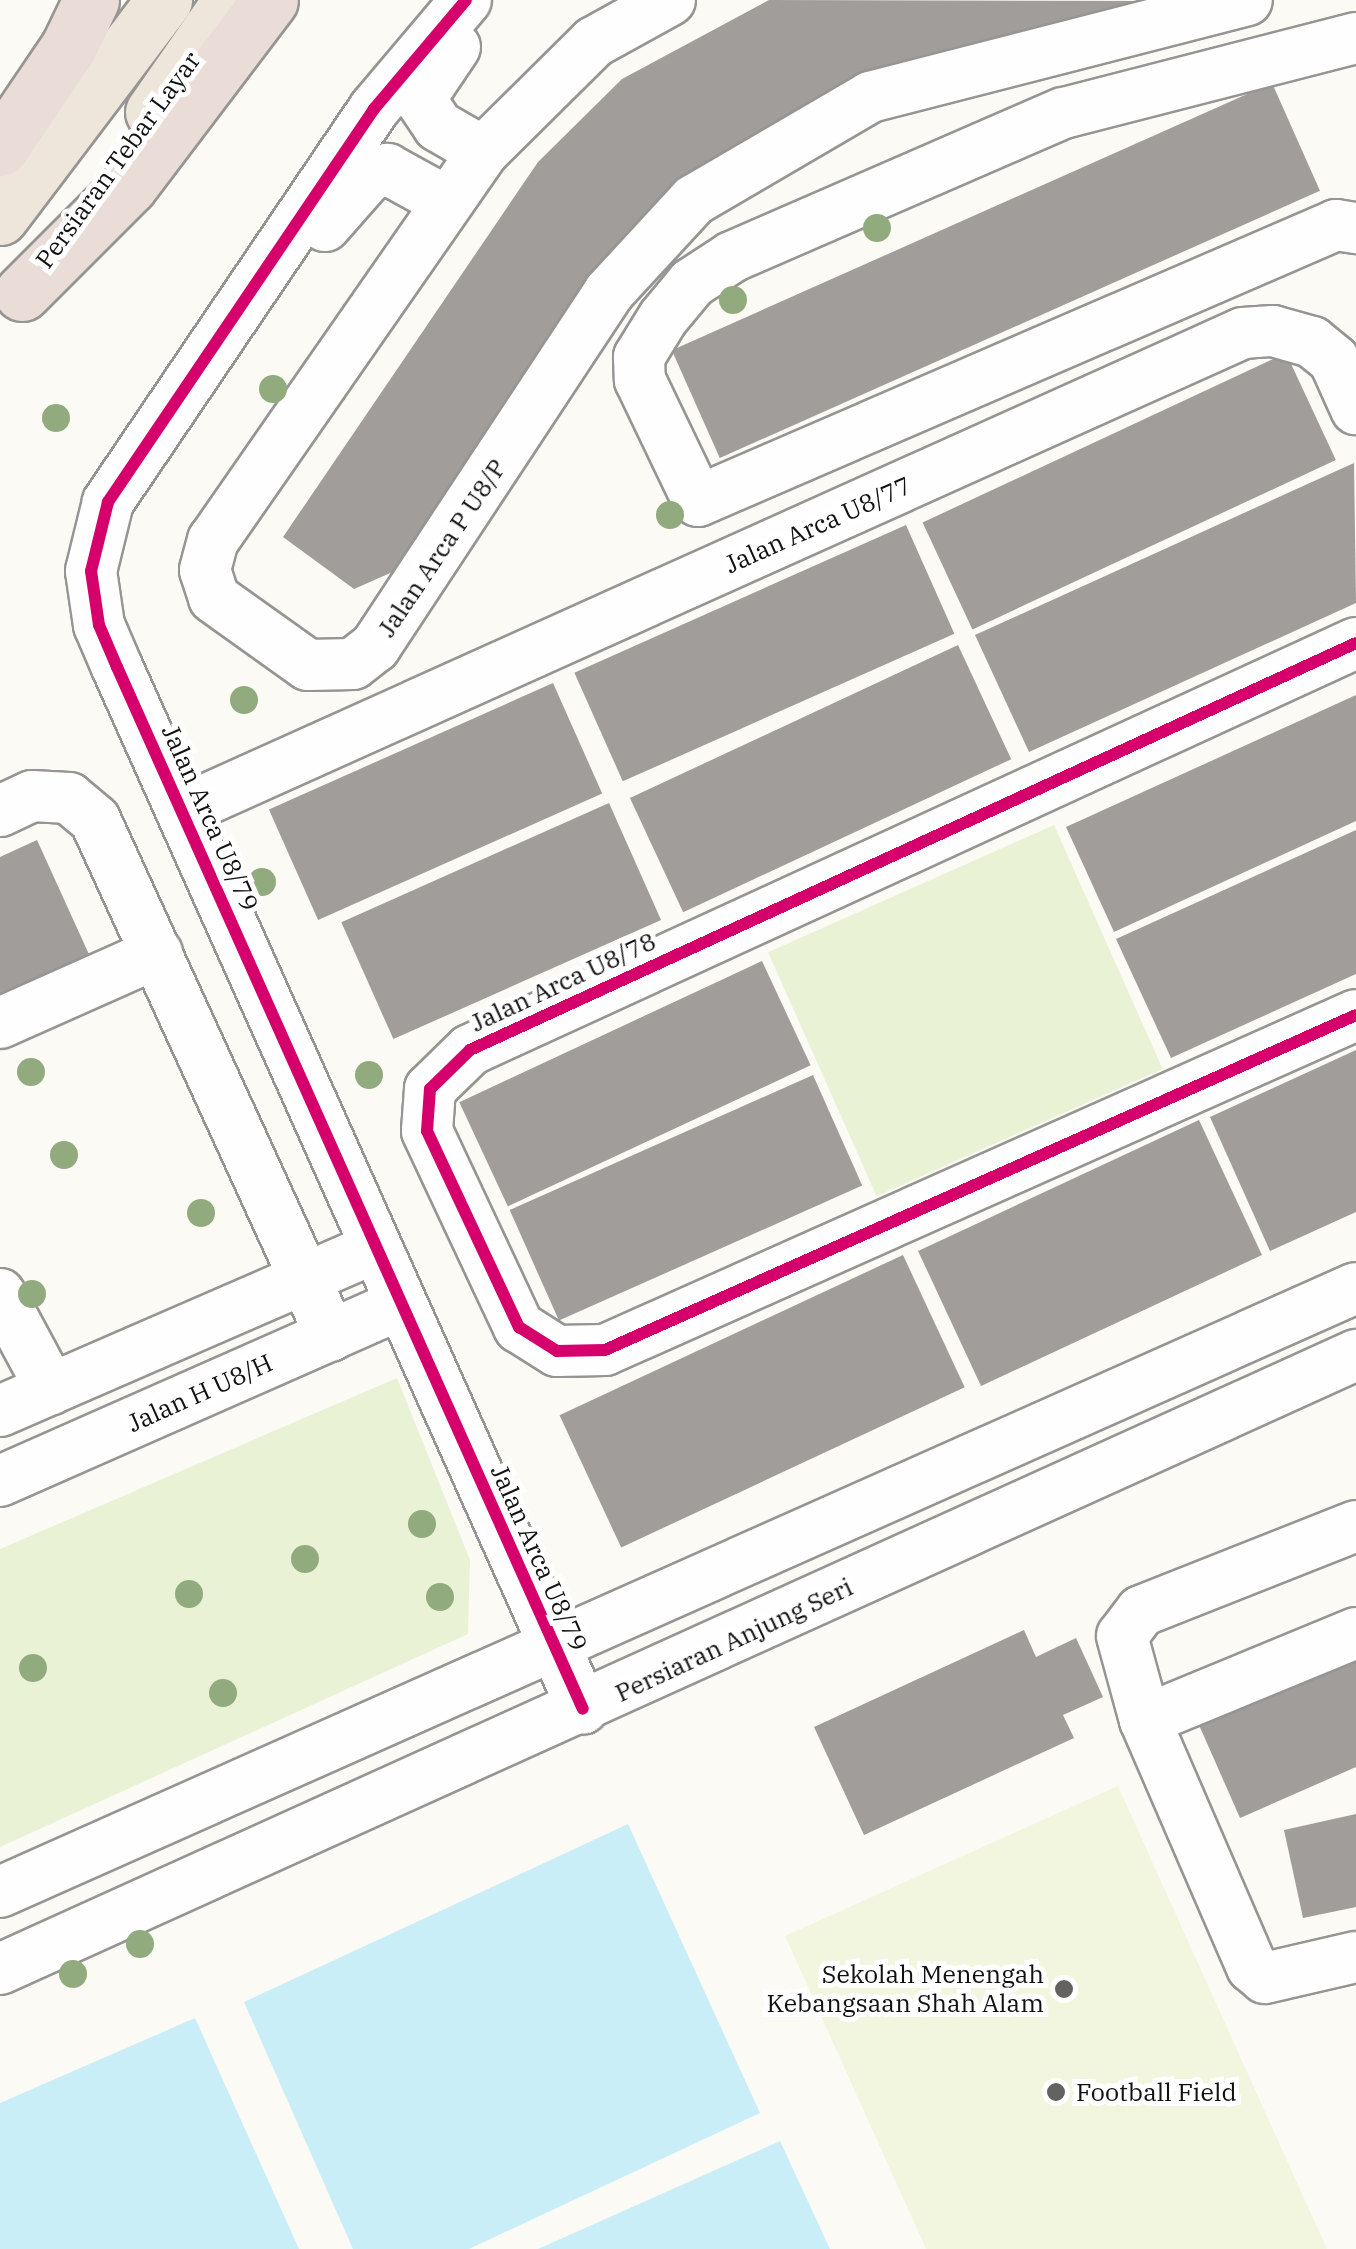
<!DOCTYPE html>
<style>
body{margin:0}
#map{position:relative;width:1356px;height:2249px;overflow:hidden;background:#fcfaf5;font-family:"IBM Plex Serif",serif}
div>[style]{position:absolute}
.green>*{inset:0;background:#eaf2d5;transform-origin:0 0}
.pitch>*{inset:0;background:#f3f6de}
.water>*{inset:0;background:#caeef7}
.building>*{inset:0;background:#a09d9a;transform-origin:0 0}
.roads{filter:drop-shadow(2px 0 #969593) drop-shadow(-2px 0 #969593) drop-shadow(0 2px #969593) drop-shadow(0 -2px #969593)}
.minor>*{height:50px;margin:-25px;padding:0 25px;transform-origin:25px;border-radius:25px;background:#fffefe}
.major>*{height:55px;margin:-27.5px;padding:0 27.5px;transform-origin:27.5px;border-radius:27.5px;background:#eee6da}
.highway>*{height:55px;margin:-27.5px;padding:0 27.5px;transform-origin:27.5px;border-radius:27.5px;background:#eadcd6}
.cycleway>*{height:12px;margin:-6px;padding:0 6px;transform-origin:6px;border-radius:6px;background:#d6006c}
.trees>*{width:28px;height:28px;margin:-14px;border-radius:50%;background:#91ab7e}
.dots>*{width:28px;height:28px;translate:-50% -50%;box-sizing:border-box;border:5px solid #fff;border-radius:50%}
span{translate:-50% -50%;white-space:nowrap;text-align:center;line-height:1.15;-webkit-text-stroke:10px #fff;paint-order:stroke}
.street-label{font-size:25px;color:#101010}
.poi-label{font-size:25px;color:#101010}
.right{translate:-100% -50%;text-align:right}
.left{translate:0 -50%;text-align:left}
</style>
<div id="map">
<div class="green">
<div style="left:1054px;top:825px;width:267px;height:313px;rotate:66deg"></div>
<div style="clip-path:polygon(397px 1378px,470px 1560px,468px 1634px,0 1847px,0 1549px)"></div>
</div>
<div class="pitch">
<div style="clip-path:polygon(1118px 1786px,1327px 2249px,926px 2249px,785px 1936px)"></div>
</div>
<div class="water">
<div style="clip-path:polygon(628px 1824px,760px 2113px,469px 2249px,353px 2249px,244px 2002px)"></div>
<div style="clip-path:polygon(195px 2018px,299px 2249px,0 2249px,0 2103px)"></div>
<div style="clip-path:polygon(780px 2141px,830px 2249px,538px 2249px)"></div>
</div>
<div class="building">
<div style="clip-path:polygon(769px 0,1156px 1px,891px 64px,674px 182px,614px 257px,404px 567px,354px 589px,283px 537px,538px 162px,622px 79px)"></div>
<div style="left:1272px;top:83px;width:118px;height:657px;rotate:66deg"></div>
<div style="left:1286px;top:353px;width:118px;height:401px;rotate:65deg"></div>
<div style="clip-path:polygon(1354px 463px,1356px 603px,1029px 752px,975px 635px)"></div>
<div style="left:906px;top:525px;width:119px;height:363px;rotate:66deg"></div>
<div style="left:958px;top:645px;width:126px;height:362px;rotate:65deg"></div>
<div style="left:553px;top:683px;width:121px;height:311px;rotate:66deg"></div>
<div style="clip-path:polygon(1356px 695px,1356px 821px,1114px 932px,1066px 827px)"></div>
<div style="left:609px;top:803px;width:128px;height:293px;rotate:66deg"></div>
<div style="clip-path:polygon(1356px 830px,1356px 974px,1171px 1058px,1116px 939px)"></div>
<div style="clip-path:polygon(37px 840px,92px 961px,0 1003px,0 857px)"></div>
<div style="left:762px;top:961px;width:115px;height:334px;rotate:65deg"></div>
<div style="clip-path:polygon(1356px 1050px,1356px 1212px,1270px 1251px,1210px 1117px)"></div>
<div style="left:813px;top:1075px;width:121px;height:332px;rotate:66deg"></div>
<div style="left:1199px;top:1120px;width:149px;height:310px;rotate:65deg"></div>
<div style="left:903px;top:1255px;width:146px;height:379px;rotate:65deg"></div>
<div style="clip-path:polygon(1024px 1630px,1036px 1657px,1076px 1638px,1103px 1697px,1063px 1715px,1074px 1738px,864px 1835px,814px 1727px)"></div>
<div style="clip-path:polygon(1356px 1656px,1356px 1767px,1240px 1818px,1199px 1725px)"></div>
<div style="clip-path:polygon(1356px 1814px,1356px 1907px,1303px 1918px,1284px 1830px)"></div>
</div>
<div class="roads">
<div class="minor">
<div style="left:466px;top:0;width:143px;rotate:130.2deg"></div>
<div style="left:374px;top:109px;width:475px;rotate:124.1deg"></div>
<div style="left:108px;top:502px;width:71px;rotate:103.8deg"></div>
<div style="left:91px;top:571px;width:55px;rotate:81.6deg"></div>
<div style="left:99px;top:625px;width:46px;rotate:66.8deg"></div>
<div style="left:117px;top:667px;width:1141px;rotate:65.91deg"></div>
<div style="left:670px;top:0;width:87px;rotate:151.1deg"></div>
<div style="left:594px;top:42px;width:156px;rotate:135.3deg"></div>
<div style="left:483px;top:152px;width:473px;rotate:124.8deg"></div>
<div style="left:213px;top:540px;width:31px;rotate:105deg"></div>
<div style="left:205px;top:570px;width:29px;rotate:72deg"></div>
<div style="left:214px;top:598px;width:115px;rotate:35.5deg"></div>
<div style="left:308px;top:665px;width:45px;rotate:-1.3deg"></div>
<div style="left:353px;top:664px;width:28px;rotate:-38deg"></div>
<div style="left:375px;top:647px;width:425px;rotate:-56.6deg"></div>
<div style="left:609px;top:292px;width:125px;rotate:-47.3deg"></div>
<div style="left:694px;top:200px;width:204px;rotate:-30.3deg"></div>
<div style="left:870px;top:97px;width:389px;rotate:-14.4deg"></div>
<div style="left:1356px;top:38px;width:302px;rotate:165.6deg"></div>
<div style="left:1063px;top:113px;width:361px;rotate:156.5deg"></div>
<div style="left:732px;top:257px;width:48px;rotate:147deg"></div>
<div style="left:692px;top:283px;width:45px;rotate:129.6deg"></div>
<div style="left:663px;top:318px;width:46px;rotate:121.6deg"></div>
<div style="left:639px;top:357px;width:23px;rotate:88deg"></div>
<div style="left:640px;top:380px;width:134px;rotate:64.4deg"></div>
<div style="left:698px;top:501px;width:695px;rotate:-23.39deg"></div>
<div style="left:1336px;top:225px;width:20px;rotate:9deg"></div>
<div style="left:455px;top:47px;width:63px;rotate:123.9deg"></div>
<div style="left:420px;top:99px;width:32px;rotate:56deg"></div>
<div style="left:438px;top:126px;width:52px;rotate:30deg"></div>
<div style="left:325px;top:226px;width:65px;rotate:-48.7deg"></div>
<div style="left:368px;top:177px;width:21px;rotate:-23deg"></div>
<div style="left:387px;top:169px;width:68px;rotate:28.8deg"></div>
<div style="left:1356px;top:643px;width:975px;rotate:155.33deg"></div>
<div style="left:470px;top:1050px;width:56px;rotate:135.7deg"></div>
<div style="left:430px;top:1089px;width:42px;rotate:94.1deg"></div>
<div style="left:427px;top:1131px;width:217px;rotate:64.9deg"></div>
<div style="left:519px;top:1327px;width:45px;rotate:32.3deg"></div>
<div style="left:557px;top:1351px;width:48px;rotate:-1.2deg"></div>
<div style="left:605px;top:1350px;width:822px;rotate:-24.04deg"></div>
<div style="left:183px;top:810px;width:1162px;rotate:-24.23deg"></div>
<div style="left:1243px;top:333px;width:30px;rotate:-4deg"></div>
<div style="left:1273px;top:331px;width:41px;rotate:15.8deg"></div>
<div style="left:1312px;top:342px;width:28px;rotate:39deg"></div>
<div style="left:1334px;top:360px;width:54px;rotate:65.8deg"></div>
<div style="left:0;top:811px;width:35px;rotate:-25deg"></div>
<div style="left:32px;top:796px;width:37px;rotate:3deg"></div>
<div style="left:69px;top:798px;width:34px;rotate:40deg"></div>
<div style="left:95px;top:820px;width:567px;rotate:65.42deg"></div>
<div style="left:0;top:1023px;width:172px;rotate:-24deg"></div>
<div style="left:0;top:1294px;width:108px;rotate:61.8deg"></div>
<div style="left:0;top:1411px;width:409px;rotate:-23.5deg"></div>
<div style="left:0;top:1481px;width:438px;rotate:-23.8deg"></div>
<div style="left:1356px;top:1526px;width:231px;rotate:158.4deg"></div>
<div style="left:1141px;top:1611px;width:31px;rotate:127deg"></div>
<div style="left:1122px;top:1636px;width:87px;rotate:74.7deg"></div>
<div style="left:1145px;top:1720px;width:269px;rotate:66.6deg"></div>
<div style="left:1252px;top:1967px;width:17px;rotate:40deg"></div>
<div style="left:1265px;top:1978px;width:93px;rotate:-13deg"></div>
<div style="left:1145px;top:1720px;width:228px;rotate:-22.4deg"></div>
<div style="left:0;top:1892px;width:1484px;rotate:-24.01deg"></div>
<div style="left:0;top:1969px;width:1489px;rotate:-24.36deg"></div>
</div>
<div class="major">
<div style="left:153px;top:112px;width:136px;rotate:-55.1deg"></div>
<div style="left:0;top:217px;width:272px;rotate:-52.9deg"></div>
</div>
<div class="highway">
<div style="left:0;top:148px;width:123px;rotate:-55.9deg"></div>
<div style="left:69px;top:46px;width:51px;rotate:-64.4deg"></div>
<div style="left:22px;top:293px;width:151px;rotate:-45deg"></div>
<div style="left:129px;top:186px;width:233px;rotate:-52.8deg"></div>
</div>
</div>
<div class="cycleway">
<div style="left:466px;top:0;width:143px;rotate:130.2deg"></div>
<div style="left:374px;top:109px;width:475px;rotate:124.1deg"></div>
<div style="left:108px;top:502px;width:71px;rotate:103.8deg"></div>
<div style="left:91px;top:571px;width:55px;rotate:81.6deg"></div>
<div style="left:99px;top:625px;width:46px;rotate:66.8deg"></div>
<div style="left:117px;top:667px;width:1141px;rotate:65.91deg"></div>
<div style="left:1356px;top:643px;width:975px;rotate:155.33deg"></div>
<div style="left:470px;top:1050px;width:56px;rotate:135.7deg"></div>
<div style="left:430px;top:1089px;width:42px;rotate:94.1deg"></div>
<div style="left:427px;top:1131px;width:217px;rotate:64.9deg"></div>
<div style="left:519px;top:1327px;width:45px;rotate:32.3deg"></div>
<div style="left:557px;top:1351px;width:48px;rotate:-1.2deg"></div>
<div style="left:605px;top:1350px;width:822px;rotate:-24.04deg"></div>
</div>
<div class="trees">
<div style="left:877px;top:228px"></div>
<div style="left:733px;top:300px"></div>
<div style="left:273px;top:389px"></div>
<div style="left:56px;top:418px"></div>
<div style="left:670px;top:515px"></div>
<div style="left:244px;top:700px"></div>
<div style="left:262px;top:882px"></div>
<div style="left:31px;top:1072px"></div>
<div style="left:369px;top:1075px"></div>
<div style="left:64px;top:1155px"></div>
<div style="left:201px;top:1213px"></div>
<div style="left:32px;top:1294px"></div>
<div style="left:422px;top:1524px"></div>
<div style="left:305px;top:1559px"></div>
<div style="left:189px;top:1594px"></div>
<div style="left:440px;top:1597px"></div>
<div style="left:33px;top:1668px"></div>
<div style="left:223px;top:1693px"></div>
<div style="left:140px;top:1944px"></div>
<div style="left:73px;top:1974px"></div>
</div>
<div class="dots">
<div style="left:1064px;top:1989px;background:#636260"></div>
<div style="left:1056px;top:2092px;background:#636260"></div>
</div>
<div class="street-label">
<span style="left:118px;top:160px;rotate:-54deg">Persiaran Tebar Layar</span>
<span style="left:818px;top:525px;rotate:-24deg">Jalan Arca U8/77</span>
<span style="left:442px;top:548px;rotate:-56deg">Jalan Arca P U8/P</span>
<span style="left:210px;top:818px;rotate:66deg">Jalan Arca U8/79</span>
<span style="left:563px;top:982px;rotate:-25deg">Jalan Arca U8/78</span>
<span style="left:200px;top:1393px;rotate:-24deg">Jalan H U8/H</span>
<span style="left:539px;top:1558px;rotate:66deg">Jalan Arca U8/79</span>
<span style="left:734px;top:1640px;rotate:-25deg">Persiaran Anjung Seri</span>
</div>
<div class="poi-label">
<span class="right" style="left:1044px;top:1989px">Sekolah Menengah<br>Kebangsaan Shah Alam</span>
<span class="left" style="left:1076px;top:2092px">Football Field</span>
</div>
</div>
